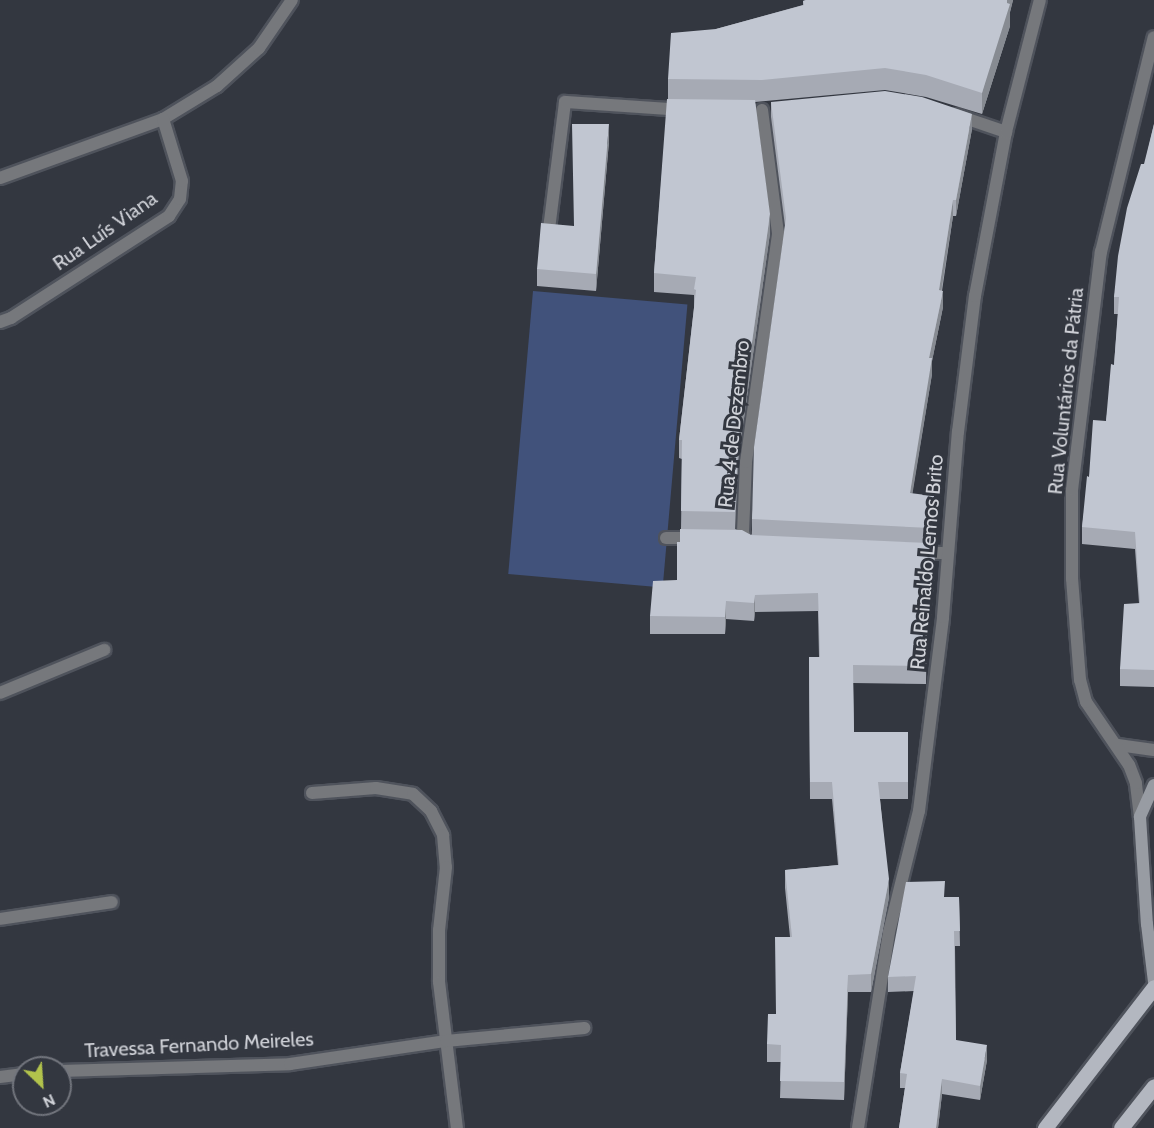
<!DOCTYPE html>
<meta charset="utf-8">
<style>
body{margin:0}
#map{position:relative;width:1154px;height:1128px;overflow:hidden;background:#333740;font-family:Cabin,sans-serif}
div>[style]{position:absolute}
.green>*{inset:0;background:#41527b;transform-origin:0 0}
.roads{filter:drop-shadow(2px 0 #4f535c) drop-shadow(-2px 0 #4f535c) drop-shadow(0 2px #4f535c) drop-shadow(0 -2px #4f535c)}
.lane>*{height:12px;margin:-6px;padding:0 6px;transform-origin:6px;border-radius:6px;background:#76787c}
.street>*{height:12px;margin:-6px;padding:0 6px;transform-origin:6px;border-radius:6px;background:#76787c}
.secondary>*{height:12px;margin:-6px;padding:0 6px;transform-origin:6px;border-radius:6px;background:#989ca3}
.primary>*{height:15px;margin:-7.5px;padding:0 7.5px;transform-origin:7.5px;border-radius:7.5px;background:#b3b7c0}
.wall>*{inset:0;background:#a6aab4}
.shaded-wall>*{inset:0;background:#878b92}
.building>*{inset:0;background:#c1c6d1}
span{translate:-50% -50%;white-space:nowrap;text-align:center;line-height:1.15;-webkit-text-stroke:6px #333740;paint-order:stroke}
.street-label{font-size:20px;color:#d1d3d9}
.north{position:absolute;left:12px;top:1056px;width:60px;height:60px;box-sizing:border-box;background:#333740;border:2px solid #72757d;border-radius:50%;rotate:155deg;font-size:16px;font-weight:700;line-height:24px;text-align:center;color:#d1d3d9}
.north::after{content:'';display:block;margin:auto;width:21px;height:27px;background:#b2c34c;clip-path:polygon(50% 0,100% 100%,50% 72%,0 100%)}
</style>
<div id="map">
<div class="green">
<div style="left:533px;top:291px;width:155px;height:284px;rotate:5deg"></div>
</div>
<div class="roads">
<div class="lane">
<div style="left:956px;top:115px;width:53px;rotate:18.8deg"></div>
<div style="left:549px;top:229px;width:128px;rotate:-82.8deg"></div>
<div style="left:565px;top:102px;width:116px;rotate:3.9deg"></div>
<div style="left:666px;top:538px;width:30px"></div>
<div style="left:750px;top:543px;width:6px;rotate:-141deg"></div>
<div style="left:745px;top:539px;width:7px;rotate:-106deg"></div>
<div style="left:743px;top:532px;width:70px;rotate:-87.5deg"></div>
<div style="left:746px;top:462px;width:231px;rotate:-82deg"></div>
<div style="left:778px;top:233px;width:124px;rotate:-97.4deg"></div>
<div style="left:914px;top:552px;width:34px;rotate:2deg"></div>
</div>
<div class="street">
<div style="left:0;top:178px;width:173px;rotate:-19.9deg"></div>
<div style="left:163px;top:119px;width:63px;rotate:-31.4deg"></div>
<div style="left:217px;top:86px;width:57px;rotate:-42.1deg"></div>
<div style="left:259px;top:48px;width:58px;rotate:-55.5deg"></div>
<div style="left:0;top:322px;width:12px;rotate:-20deg"></div>
<div style="left:11px;top:318px;width:188px;rotate:-32.8deg"></div>
<div style="left:169px;top:216px;width:20px;rotate:-57deg"></div>
<div style="left:180px;top:199px;width:18px;rotate:-84deg"></div>
<div style="left:182px;top:181px;width:65px;rotate:-107deg"></div>
<div style="left:0;top:693px;width:113px;rotate:-22.5deg"></div>
<div style="left:1118px;top:745px;width:36px;rotate:8deg"></div>
<div style="left:312px;top:793px;width:64px;rotate:-4.5deg"></div>
<div style="left:376px;top:788px;width:37px;rotate:9deg"></div>
<div style="left:413px;top:794px;width:25px;rotate:43deg"></div>
<div style="left:431px;top:811px;width:27px;rotate:63deg"></div>
<div style="left:443px;top:835px;width:32px;rotate:85deg"></div>
<div style="left:446px;top:867px;width:63px;rotate:96.3deg"></div>
<div style="left:439px;top:930px;width:52px;rotate:90deg"></div>
<div style="left:439px;top:982px;width:147px;rotate:83deg"></div>
<div style="left:1140px;top:817px;width:34px;rotate:-97deg"></div>
<div style="left:1136px;top:783px;width:19px;rotate:-111deg"></div>
<div style="left:1129px;top:765px;width:76px;rotate:-124.3deg"></div>
<div style="left:1086px;top:702px;width:23px;rotate:-105deg"></div>
<div style="left:1080px;top:680px;width:101px;rotate:-94.5deg"></div>
<div style="left:1072px;top:579px;width:89px;rotate:-90deg"></div>
<div style="left:1072px;top:490px;width:240px;rotate:-83.1deg"></div>
<div style="left:1101px;top:252px;width:221px;rotate:-76.2deg"></div>
<div style="left:0;top:919px;width:113px;rotate:-8.6deg"></div>
<div style="left:60px;top:1071px;width:230px;rotate:-1.7deg"></div>
<div style="left:290px;top:1064px;width:158px;rotate:-8.4deg"></div>
<div style="left:446px;top:1041px;width:139px;rotate:-5.4deg"></div>
<div style="left:0;top:1077px;width:24px;rotate:-7deg"></div>
<div style="left:858px;top:1128px;width:198px;rotate:-81deg"></div>
<div style="left:889px;top:932px;width:125px;rotate:-76.1deg"></div>
<div style="left:919px;top:811px;width:195px;rotate:-82.9deg"></div>
<div style="left:943px;top:617px;width:186px;rotate:-85.4deg"></div>
<div style="left:958px;top:432px;width:137px;rotate:-82.9deg"></div>
<div style="left:975px;top:296px;width:167px;rotate:-79.3deg"></div>
<div style="left:1006px;top:132px;width:136px;rotate:-75.6deg"></div>
</div>
<div class="secondary">
<div style="left:1154px;top:785px;width:35px;rotate:114deg"></div>
<div style="left:1140px;top:817px;width:107px;rotate:86.3deg"></div>
<div style="left:1147px;top:924px;width:58px;rotate:83.1deg"></div>
</div>
<div class="primary">
<div style="left:1045px;top:1128px;width:178px;rotate:-52.3deg"></div>
<div style="left:1121px;top:1128px;width:53px;rotate:-51.8deg"></div>
</div>
</div>
<div class="wall">
<div style="clip-path:polygon(806px 0,1013px 0,1010px 12px,1010px 26px,982px 114px,926px 97px,885px 90px,755px 102px,770px 233px,738px 461px,735px 529px,751px 535px,752px 534px,752px 519px,785px 226px,771px 117px,771px 102px,972px 129px,956px 216px,953px 216px,942px 291px,943px 307px,932px 361px,932px 374px,912px 494px,934px 511px,931px 544px,929px 544px,929px 553px,935px 571px,931px 618px,927px 618px,926px 684px,853px 683px,854px 732px,908px 732px,908px 799px,880px 799px,889px 897px,871px 992px,848px 992px,844px 1100px,780px 1098px,781px 1062px,767px 1062px,767px 1044px,776px 1014px,790px 937px,785px 888px,785px 870px,838px 865px,832px 799px,810px 799px,809px 657px,819px 657px,818px 611px,755px 612px,754px 621px,726px 619px,725px 634px,650px 634px,650px 616px,677px 580px,681px 529px,682px 459px,679px 458px,679px 440px,694px 308px,694px 295px,654px 292px,654px 273px,668px 99px,668px 79px,716px 29px,803px 5px,803px 1px)"></div>
<div style="clip-path:polygon(1154px 124px,1154px 687px,1120px 686px,1120px 669px,1139px 603px,1135px 549px,1082px 544px,1082px 527px,1089px 477px,1106px 421px,1114px 365px,1118px 314px,1114px 314px,1114px 297px)"></div>
<div style="clip-path:polygon(609px 141px,596px 291px,537px 286px,537px 269px,574px 226px)"></div>
<div style="clip-path:polygon(945px 897px,959px 897px,960px 946px,955px 946px,956px 1040px,987px 1060px,980px 1100px,942px 1094px,938px 1128px,899px 1128px,905px 1088px,900px 1088px,900px 1073px,914px 991px,888px 992px,888px 977px)"></div>
</div>
<div class="shaded-wall">
<div style="clip-path:polygon(1007px 0,1013px 0,1010px 12px,1010px 26px,982px 114px,982px 93px)"></div>
<div style="clip-path:polygon(972px 114px,972px 129px,956px 216px,956px 200px)"></div>
<div style="clip-path:polygon(609px 124px,609px 141px,596px 291px,596px 274px)"></div>
<div style="clip-path:polygon(953px 200px,953px 216px,939px 306px,939px 290px)"></div>
<div style="clip-path:polygon(770px 214px,770px 233px,738px 461px,735px 531px,738px 442px)"></div>
<div style="clip-path:polygon(943px 291px,943px 307px,932px 361px,932px 374px,910px 509px,910px 493px,929px 358px)"></div>
<div style="clip-path:polygon(934px 496px,934px 511px,931px 544px,931px 528px)"></div>
<div style="clip-path:polygon(935px 553px,935px 571px,931px 618px,931px 601px)"></div>
<div style="clip-path:polygon(755px 595px,755px 612px,754px 621px,754px 603px)"></div>
<div style="clip-path:polygon(726px 601px,726px 619px,725px 634px,725px 617px)"></div>
<div style="clip-path:polygon(889px 879px,889px 897px,871px 992px,871px 974px)"></div>
<div style="clip-path:polygon(848px 975px,848px 992px,844px 1100px,844px 1082px)"></div>
<div style="clip-path:polygon(987px 1045px,987px 1060px,980px 1100px,980px 1086px)"></div>
<div style="clip-path:polygon(942px 1079px,942px 1094px,938px 1128px,936px 1128px)"></div>
</div>
<div class="building">
<div style="clip-path:polygon(806px 0,1007px 0,1007px 3px,1010px 4px,982px 93px,926px 75px,885px 68px,762px 80px,668px 79px,671px 33px,716px 29px,804px 5px,803px 1px)"></div>
<div style="clip-path:polygon(885px 91px,922px 97px,972px 114px,956px 200px,953px 200px,939px 290px,943px 291px,929px 358px,932px 358px,910px 493px,934px 496px,931px 528px,752px 519px,754px 447px,786px 218px,771px 102px)"></div>
<div style="clip-path:polygon(667px 99px,755px 100px,770px 214px,738px 442px,735px 512px,681px 511px,682px 440px,679px 440px,696px 290px,694px 289px,696px 277px,654px 273px)"></div>
<div style="clip-path:polygon(572px 124px,609px 124px,596px 274px,537px 269px,541px 223px,574px 226px)"></div>
<div style="clip-path:polygon(1154px 124px,1154px 670px,1120px 669px,1124px 604px,1140px 603px,1135px 532px,1082px 527px,1087px 476px,1089px 477px,1093px 420px,1106px 421px,1111px 364px,1114px 365px,1119px 297px,1114px 297px,1118px 256px,1127px 208px,1141px 164px,1144px 164px)"></div>
<div style="clip-path:polygon(680px 529px,742px 530px,751px 535px,929px 543px,928px 553px,935px 553px,931px 601px,927px 600px,926px 666px,853px 665px,854px 732px,908px 732px,908px 782px,878px 782px,889px 879px,871px 974px,848px 975px,844px 1082px,780px 1081px,781px 1045px,767px 1044px,768px 1014px,776px 1014px,775px 937px,792px 937px,785px 870px,839px 865px,832px 782px,810px 782px,809px 657px,820px 657px,818px 593px,755px 595px,754px 603px,726px 601px,725px 617px,650px 616px,653px 581px,677px 580px,677px 542px,680px 542px)"></div>
<div style="clip-path:polygon(945px 881px,944px 897px,959px 897px,960px 931px,954px 931px,956px 1040px,987px 1045px,980px 1086px,942px 1079px,936px 1128px,899px 1128px,907px 1074px,900px 1073px,916px 976px,888px 977px,906px 882px)"></div>
</div>
<div class="street-label">
<span style="left:105px;top:231px;rotate:-35deg">Rua Luís Viana</span>
<span style="left:1066px;top:391px;rotate:-84deg">Rua Voluntários da Pátria</span>
<span style="left:734px;top:424px;rotate:-84deg">Rua 4 de Dezembro</span>
<span style="left:927px;top:562px;rotate:-85deg">Rua Reinaldo Lemos Brito</span>
<span style="left:199px;top:1045px;rotate:-3deg">Travessa Fernando Meireles</span>
</div>
<div class="north">N</div>
</div>
